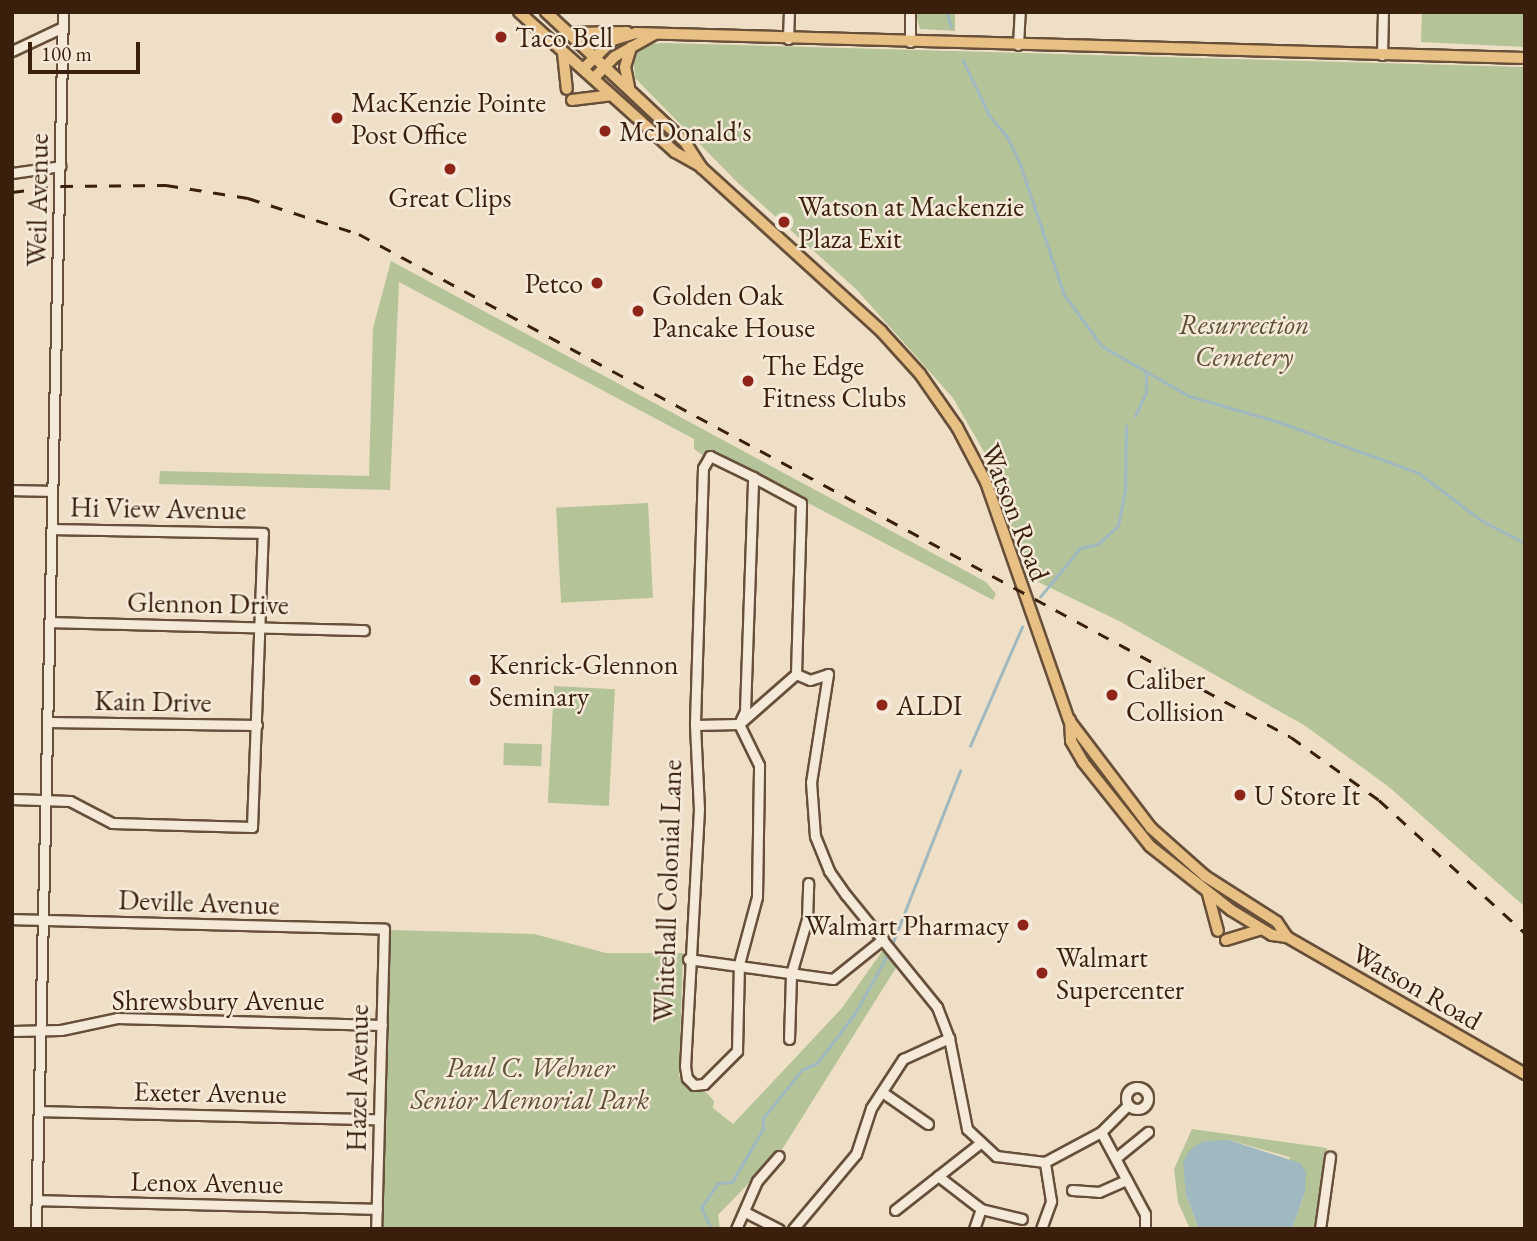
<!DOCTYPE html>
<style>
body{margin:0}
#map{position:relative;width:1537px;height:1241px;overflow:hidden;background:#efdfc6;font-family:"EB Garamond",serif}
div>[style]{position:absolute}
.green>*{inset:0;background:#b5c398;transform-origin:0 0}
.water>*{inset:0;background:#a0b9c0}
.stream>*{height:2.5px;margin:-1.25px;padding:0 1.25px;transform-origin:1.25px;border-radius:1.25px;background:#a0b9c0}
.roads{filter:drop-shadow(2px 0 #674f3a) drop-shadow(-2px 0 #674f3a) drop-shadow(0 2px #674f3a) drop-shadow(0 -2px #674f3a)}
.minor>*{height:9px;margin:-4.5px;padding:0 4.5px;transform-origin:4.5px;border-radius:4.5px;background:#f5eada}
.minor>.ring{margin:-4.5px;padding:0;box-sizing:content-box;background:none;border:9px solid #f5eada;border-radius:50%}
.major>*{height:10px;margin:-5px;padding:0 5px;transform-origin:5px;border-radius:5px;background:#e8c083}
.rail>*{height:2.5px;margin-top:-1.25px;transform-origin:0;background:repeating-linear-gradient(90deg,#3a1f0c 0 12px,transparent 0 24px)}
.dots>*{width:19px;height:19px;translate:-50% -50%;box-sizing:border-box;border:4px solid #f5eada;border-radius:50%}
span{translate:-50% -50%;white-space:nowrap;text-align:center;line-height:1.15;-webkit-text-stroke:5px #f5eada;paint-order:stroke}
.poi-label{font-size:28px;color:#3a1f0c}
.left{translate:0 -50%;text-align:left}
.right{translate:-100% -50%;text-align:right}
.street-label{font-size:28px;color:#3a1f0c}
.park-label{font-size:28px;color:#5f5036;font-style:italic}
.frame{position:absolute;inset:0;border:14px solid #3a1f0c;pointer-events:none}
.scale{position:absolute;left:28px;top:42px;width:112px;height:32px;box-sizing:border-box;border:4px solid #3a1f0c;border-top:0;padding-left:9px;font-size:21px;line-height:24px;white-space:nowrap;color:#3a1f0c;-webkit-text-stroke:5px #f5eada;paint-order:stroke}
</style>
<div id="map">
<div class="green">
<div style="clip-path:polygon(915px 12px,955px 12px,955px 31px,920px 29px)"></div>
<div style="clip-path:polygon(1422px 12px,1525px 12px,1525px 47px,1421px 42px)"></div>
<div style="clip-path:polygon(664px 43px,1525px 67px,1525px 907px,1389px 787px,1304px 725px,1119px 621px,1030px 578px,987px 457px,953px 398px,856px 289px,738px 183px,635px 78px,633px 53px,649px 44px)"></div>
<div style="clip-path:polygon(391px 261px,986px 582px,996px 594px,993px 600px,707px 450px,704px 456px,694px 449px,694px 439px,399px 282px,390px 490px,159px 484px,160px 471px,369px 476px,373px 328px)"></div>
<div style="left:648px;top:503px;width:95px;height:92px;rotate:87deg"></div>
<div style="left:554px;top:686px;width:61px;height:117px;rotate:3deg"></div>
<div style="left:504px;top:743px;width:38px;height:22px;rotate:2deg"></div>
<div style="clip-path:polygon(389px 930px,534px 934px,606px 953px,683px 953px,679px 1076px,688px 1088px,705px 1091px,714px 1101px,713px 1108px,733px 1124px,842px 1008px,883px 950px,899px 963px,783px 1148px,718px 1215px,720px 1229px,381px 1229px)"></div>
<div style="clip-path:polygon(1192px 1129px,1327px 1148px,1316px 1229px,1292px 1229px,1305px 1192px,1289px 1157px,1229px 1140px,1186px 1195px,1199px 1229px,1190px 1229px,1178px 1202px,1174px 1169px)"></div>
</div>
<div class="water">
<div style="clip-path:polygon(1229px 1140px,1300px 1163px,1306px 1172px,1305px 1192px,1292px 1229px,1199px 1229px,1186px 1195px,1183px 1161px,1191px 1149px,1204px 1141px)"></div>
</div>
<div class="stream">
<div style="left:947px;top:12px;width:15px;rotate:74deg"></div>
<div style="left:963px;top:60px;width:62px;rotate:64.3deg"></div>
<div style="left:990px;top:116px;width:26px;rotate:50deg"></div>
<div style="left:1007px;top:136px;width:30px;rotate:64deg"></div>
<div style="left:1020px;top:163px;width:138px;rotate:71.4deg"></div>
<div style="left:1064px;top:294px;width:64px;rotate:53.8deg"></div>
<div style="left:1102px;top:346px;width:100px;rotate:29.9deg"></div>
<div style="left:1189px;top:396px;width:94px;rotate:16.1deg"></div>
<div style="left:1279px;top:422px;width:149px;rotate:20deg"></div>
<div style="left:1419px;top:473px;width:78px;rotate:37.2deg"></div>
<div style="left:1481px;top:520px;width:50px;rotate:27.6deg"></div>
<div style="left:1135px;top:416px;width:26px;rotate:-65deg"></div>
<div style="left:1146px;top:392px;width:19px;rotate:-90deg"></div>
<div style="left:1040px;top:597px;width:63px;rotate:-50.8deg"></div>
<div style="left:1080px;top:548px;width:18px;rotate:-13deg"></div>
<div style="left:1098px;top:544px;width:27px;rotate:-42deg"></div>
<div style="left:1118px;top:526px;width:36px;rotate:-79deg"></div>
<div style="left:1125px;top:491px;width:65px;rotate:-89.1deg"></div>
<div style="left:970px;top:746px;width:130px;rotate:-66.4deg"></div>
<div style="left:893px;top:942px;width:184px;rotate:-68.6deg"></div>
<div style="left:711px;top:1229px;width:23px;rotate:-115deg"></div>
<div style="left:701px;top:1208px;width:30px;rotate:-56deg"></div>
<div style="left:718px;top:1183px;width:14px;rotate:-4deg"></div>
<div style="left:732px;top:1182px;width:61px;rotate:-59.7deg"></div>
<div style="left:763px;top:1129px;width:11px;rotate:-90deg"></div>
<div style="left:763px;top:1118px;width:62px;rotate:-50.9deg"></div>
<div style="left:802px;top:1070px;width:17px;rotate:-25deg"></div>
<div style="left:817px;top:1063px;width:61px;rotate:-52.4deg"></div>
<div style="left:854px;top:1015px;width:70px;rotate:-60.9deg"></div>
</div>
<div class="roads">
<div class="minor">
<div style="left:788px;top:39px;width:27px;rotate:-88deg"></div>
<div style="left:910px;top:42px;width:30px;rotate:-90deg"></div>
<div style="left:1018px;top:45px;width:33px;rotate:-87deg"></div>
<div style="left:12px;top:51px;width:56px;rotate:-25.2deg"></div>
<div style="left:1382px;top:55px;width:43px;rotate:-88.7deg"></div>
<div style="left:12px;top:173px;width:49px;rotate:-8.1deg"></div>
<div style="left:12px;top:490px;width:40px;rotate:1.4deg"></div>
<div style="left:51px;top:622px;width:313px;rotate:1.5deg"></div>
<div style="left:796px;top:674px;width:15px;rotate:23deg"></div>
<div style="left:810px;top:680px;width:19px;rotate:-18deg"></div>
<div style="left:828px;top:674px;width:109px;rotate:98.9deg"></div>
<div style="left:811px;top:782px;width:54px;rotate:85.8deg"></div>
<div style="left:815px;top:836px;width:38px;rotate:68deg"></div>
<div style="left:829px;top:871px;width:29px;rotate:55deg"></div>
<div style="left:846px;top:895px;width:144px;rotate:50.9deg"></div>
<div style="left:937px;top:1007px;width:33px;rotate:69deg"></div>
<div style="left:949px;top:1038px;width:93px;rotate:78.8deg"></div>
<div style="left:967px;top:1129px;width:40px;rotate:43deg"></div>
<div style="left:996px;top:1156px;width:49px;rotate:7deg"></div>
<div style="left:1045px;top:1162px;width:64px;rotate:-28.2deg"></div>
<div style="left:1101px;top:1132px;width:38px;rotate:-45deg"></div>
<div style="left:48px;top:722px;width:209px;rotate:0.8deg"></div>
<div style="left:695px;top:725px;width:44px;rotate:-1.3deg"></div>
<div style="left:739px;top:724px;width:76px;rotate:-41.3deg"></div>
<div style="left:796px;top:674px;width:171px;rotate:-88.3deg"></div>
<div style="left:801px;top:503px;width:55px;rotate:-151.6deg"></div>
<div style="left:753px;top:477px;width:48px;rotate:-154deg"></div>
<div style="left:710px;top:456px;width:14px;rotate:120deg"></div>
<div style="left:703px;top:468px;width:257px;rotate:91.8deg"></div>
<div style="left:695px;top:725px;width:84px;rotate:87.3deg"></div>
<div style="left:699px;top:809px;width:257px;rotate:93.1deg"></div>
<div style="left:685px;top:1066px;width:12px;rotate:81deg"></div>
<div style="left:687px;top:1078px;width:10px;rotate:45deg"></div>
<div style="left:694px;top:1085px;width:10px;rotate:-6deg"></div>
<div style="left:704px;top:1084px;width:47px;rotate:-45deg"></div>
<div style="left:737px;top:1051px;width:87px;rotate:-88.7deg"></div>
<div style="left:739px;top:964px;width:69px;rotate:-75deg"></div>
<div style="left:757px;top:897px;width:132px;rotate:-89.1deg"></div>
<div style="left:759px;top:765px;width:46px;rotate:-116deg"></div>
<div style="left:739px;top:724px;width:14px;rotate:-65deg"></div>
<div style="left:745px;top:711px;width:234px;rotate:-88deg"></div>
<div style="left:12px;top:799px;width:58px;rotate:2deg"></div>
<div style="left:70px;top:801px;width:47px;rotate:27.6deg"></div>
<div style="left:112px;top:823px;width:140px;rotate:1.6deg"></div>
<div style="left:252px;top:827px;width:294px;rotate:-87.9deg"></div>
<div style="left:263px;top:533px;width:210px;rotate:-178.9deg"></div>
<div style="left:12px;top:919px;width:372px;rotate:1.5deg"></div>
<div style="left:384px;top:929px;width:300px;rotate:91.5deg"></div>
<div style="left:688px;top:959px;width:146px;rotate:7.9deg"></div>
<div style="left:833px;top:979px;width:64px;rotate:-38.7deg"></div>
<div style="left:12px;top:1031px;width:49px;rotate:-1.2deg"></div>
<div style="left:61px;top:1030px;width:57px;rotate:-12.1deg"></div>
<div style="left:117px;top:1018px;width:265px;rotate:1.5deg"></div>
<div style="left:789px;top:1039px;width:65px;rotate:-88.2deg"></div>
<div style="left:791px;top:974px;width:57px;rotate:-73.8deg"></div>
<div style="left:807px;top:919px;width:36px;rotate:-88deg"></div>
<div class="ring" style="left:1126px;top:1087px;width:13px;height:13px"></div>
<div style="left:882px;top:1092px;width:56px;rotate:34.8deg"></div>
<div style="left:40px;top:1111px;width:339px;rotate:1.4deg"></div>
<div style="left:1101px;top:1132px;width:93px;rotate:61.8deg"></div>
<div style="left:1145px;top:1214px;width:14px;rotate:90deg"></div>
<div style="left:1117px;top:1157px;width:40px;rotate:-39deg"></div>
<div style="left:938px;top:1176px;width:54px;rotate:37.5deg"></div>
<div style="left:981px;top:1209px;width:42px;rotate:13.7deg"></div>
<div style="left:1072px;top:1190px;width:27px;rotate:4deg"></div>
<div style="left:1099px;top:1192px;width:30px;rotate:-24deg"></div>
<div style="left:37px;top:1200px;width:340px;rotate:1.5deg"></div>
<div style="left:895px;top:1210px;width:108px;rotate:-38.2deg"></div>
<div style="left:745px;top:1212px;width:38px;rotate:27deg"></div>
<div style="left:36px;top:1229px;width:1217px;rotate:-88.73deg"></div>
<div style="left:736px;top:1229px;width:52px;rotate:-66.4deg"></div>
<div style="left:757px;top:1181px;width:33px;rotate:-49deg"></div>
<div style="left:793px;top:1229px;width:98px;rotate:-50deg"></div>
<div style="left:856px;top:1154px;width:48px;rotate:-71.9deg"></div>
<div style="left:871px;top:1108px;width:59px;rotate:-56.9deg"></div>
<div style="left:903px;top:1059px;width:51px;rotate:-24.5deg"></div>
<div style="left:974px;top:1229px;width:21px;rotate:-71deg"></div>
<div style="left:1041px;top:1229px;width:30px;rotate:-70deg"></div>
<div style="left:1051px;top:1201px;width:39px;rotate:-99deg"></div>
<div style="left:1320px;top:1229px;width:73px;rotate:-82.1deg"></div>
</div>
<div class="major">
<div style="left:519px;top:12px;width:210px;rotate:41.9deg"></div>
<div style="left:675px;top:152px;width:29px;rotate:29deg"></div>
<div style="left:546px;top:12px;width:190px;rotate:43.1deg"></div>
<div style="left:685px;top:142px;width:31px;rotate:57deg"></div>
<div style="left:702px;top:168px;width:242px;rotate:42.3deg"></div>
<div style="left:881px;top:331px;width:58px;rotate:47.8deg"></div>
<div style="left:920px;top:374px;width:65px;rotate:55.1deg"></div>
<div style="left:957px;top:427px;width:62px;rotate:62.2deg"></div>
<div style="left:986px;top:482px;width:252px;rotate:70.8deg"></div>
<div style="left:1069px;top:720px;width:136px;rotate:52.8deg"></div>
<div style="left:1151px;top:828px;width:72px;rotate:41.6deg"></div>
<div style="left:1205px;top:876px;width:85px;rotate:32.6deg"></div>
<div style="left:1277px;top:922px;width:18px;rotate:56deg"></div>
<div style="left:1287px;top:937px;width:275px;rotate:29.9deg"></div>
<div style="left:570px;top:33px;width:57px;rotate:-1deg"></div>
<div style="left:563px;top:53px;width:36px;rotate:84deg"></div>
<div style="left:583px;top:69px;width:42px;rotate:-44deg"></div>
<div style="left:613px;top:40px;width:24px;rotate:-17deg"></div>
<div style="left:636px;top:33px;width:889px;rotate:1.61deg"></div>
<div style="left:594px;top:78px;width:29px;rotate:-46deg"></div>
<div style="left:614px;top:57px;width:47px;rotate:-29.3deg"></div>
<div style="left:629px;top:87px;width:20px;rotate:-101deg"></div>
<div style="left:625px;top:67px;width:21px;rotate:-73deg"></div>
<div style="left:572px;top:100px;width:39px;rotate:-7deg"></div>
<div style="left:1070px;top:720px;width:21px;rotate:87deg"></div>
<div style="left:1071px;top:741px;width:24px;rotate:60deg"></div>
<div style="left:1083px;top:762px;width:107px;rotate:51.4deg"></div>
<div style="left:1150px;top:846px;width:103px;rotate:38.3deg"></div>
<div style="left:1231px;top:910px;width:48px;rotate:31.4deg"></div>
<div style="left:1272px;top:935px;width:15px;rotate:8deg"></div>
<div style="left:1208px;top:894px;width:38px;rotate:75deg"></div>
<div style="left:1226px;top:940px;width:37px;rotate:-17deg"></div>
</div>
</div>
<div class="rail">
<div style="left:12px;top:192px;width:49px;rotate:-7deg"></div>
<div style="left:61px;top:186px;width:105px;rotate:-0.5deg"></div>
<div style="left:166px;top:185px;width:83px;rotate:9deg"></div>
<div style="left:248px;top:198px;width:117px;rotate:18deg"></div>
<div style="left:359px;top:234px;width:1059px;rotate:28.36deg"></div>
<div style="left:1291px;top:737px;width:108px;rotate:35.6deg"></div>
<div style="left:1379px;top:800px;width:197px;rotate:42.3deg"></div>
</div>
<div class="dots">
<div style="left:501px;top:37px;background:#8f2418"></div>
<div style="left:337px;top:118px;background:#8f2418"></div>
<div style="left:605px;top:131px;background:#8f2418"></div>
<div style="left:450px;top:169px;background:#8f2418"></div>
<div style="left:784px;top:222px;background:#8f2418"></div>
<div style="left:597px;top:283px;background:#8f2418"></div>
<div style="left:638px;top:311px;background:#8f2418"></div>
<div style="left:748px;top:381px;background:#8f2418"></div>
<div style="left:475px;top:680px;background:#8f2418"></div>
<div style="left:1112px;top:695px;background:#8f2418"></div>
<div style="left:882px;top:705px;background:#8f2418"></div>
<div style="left:1240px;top:795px;background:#8f2418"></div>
<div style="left:1023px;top:925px;background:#8f2418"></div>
<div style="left:1042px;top:973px;background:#8f2418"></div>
</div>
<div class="poi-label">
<span class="left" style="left:515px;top:37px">Taco Bell</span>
<span class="left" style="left:351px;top:118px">MacKenzie Pointe<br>Post Office</span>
<span class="left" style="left:619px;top:131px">McDonald's</span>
<span style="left:450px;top:197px">Great Clips</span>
<span class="left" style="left:798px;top:222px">Watson at Mackenzie<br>Plaza Exit</span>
<span class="right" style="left:583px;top:283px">Petco</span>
<span class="left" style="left:652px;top:311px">Golden Oak<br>Pancake House</span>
<span class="left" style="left:762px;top:381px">The Edge<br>Fitness Clubs</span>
<span class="left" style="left:489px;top:680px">Kenrick-Glennon<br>Seminary</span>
<span class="left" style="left:1126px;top:695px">Caliber<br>Collision</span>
<span class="left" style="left:896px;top:705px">ALDI</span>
<span class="left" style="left:1254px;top:795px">U Store It</span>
<span class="right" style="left:1009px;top:925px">Walmart Pharmacy</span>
<span class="left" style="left:1056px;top:973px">Walmart<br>Supercenter</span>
</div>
<div class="street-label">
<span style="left:37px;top:200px;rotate:-89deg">Weil Avenue</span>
<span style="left:158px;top:508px;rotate:1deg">Hi View Avenue</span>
<span style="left:1016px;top:512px;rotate:69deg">Watson Road</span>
<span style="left:208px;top:603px;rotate:1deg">Glennon Drive</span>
<span style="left:153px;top:701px;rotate:1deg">Kain Drive</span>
<span style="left:667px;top:891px;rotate:-88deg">Whitehall Colonial Lane</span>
<span style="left:199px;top:902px;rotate:2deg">Deville Avenue</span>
<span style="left:1417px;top:986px;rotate:30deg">Watson Road</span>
<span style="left:218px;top:1000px">Shrewsbury Avenue</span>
<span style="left:357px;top:1078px;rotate:-89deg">Hazel Avenue</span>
<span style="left:210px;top:1092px;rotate:1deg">Exeter Avenue</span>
<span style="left:207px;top:1182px;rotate:1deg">Lenox Avenue</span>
</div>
<div class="park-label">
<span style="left:1244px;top:340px">Resurrection<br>Cemetery</span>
<span style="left:530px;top:1083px">Paul C. Wehner<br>Senior Memorial Park</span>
</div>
<div class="frame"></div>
<div class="scale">100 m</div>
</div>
